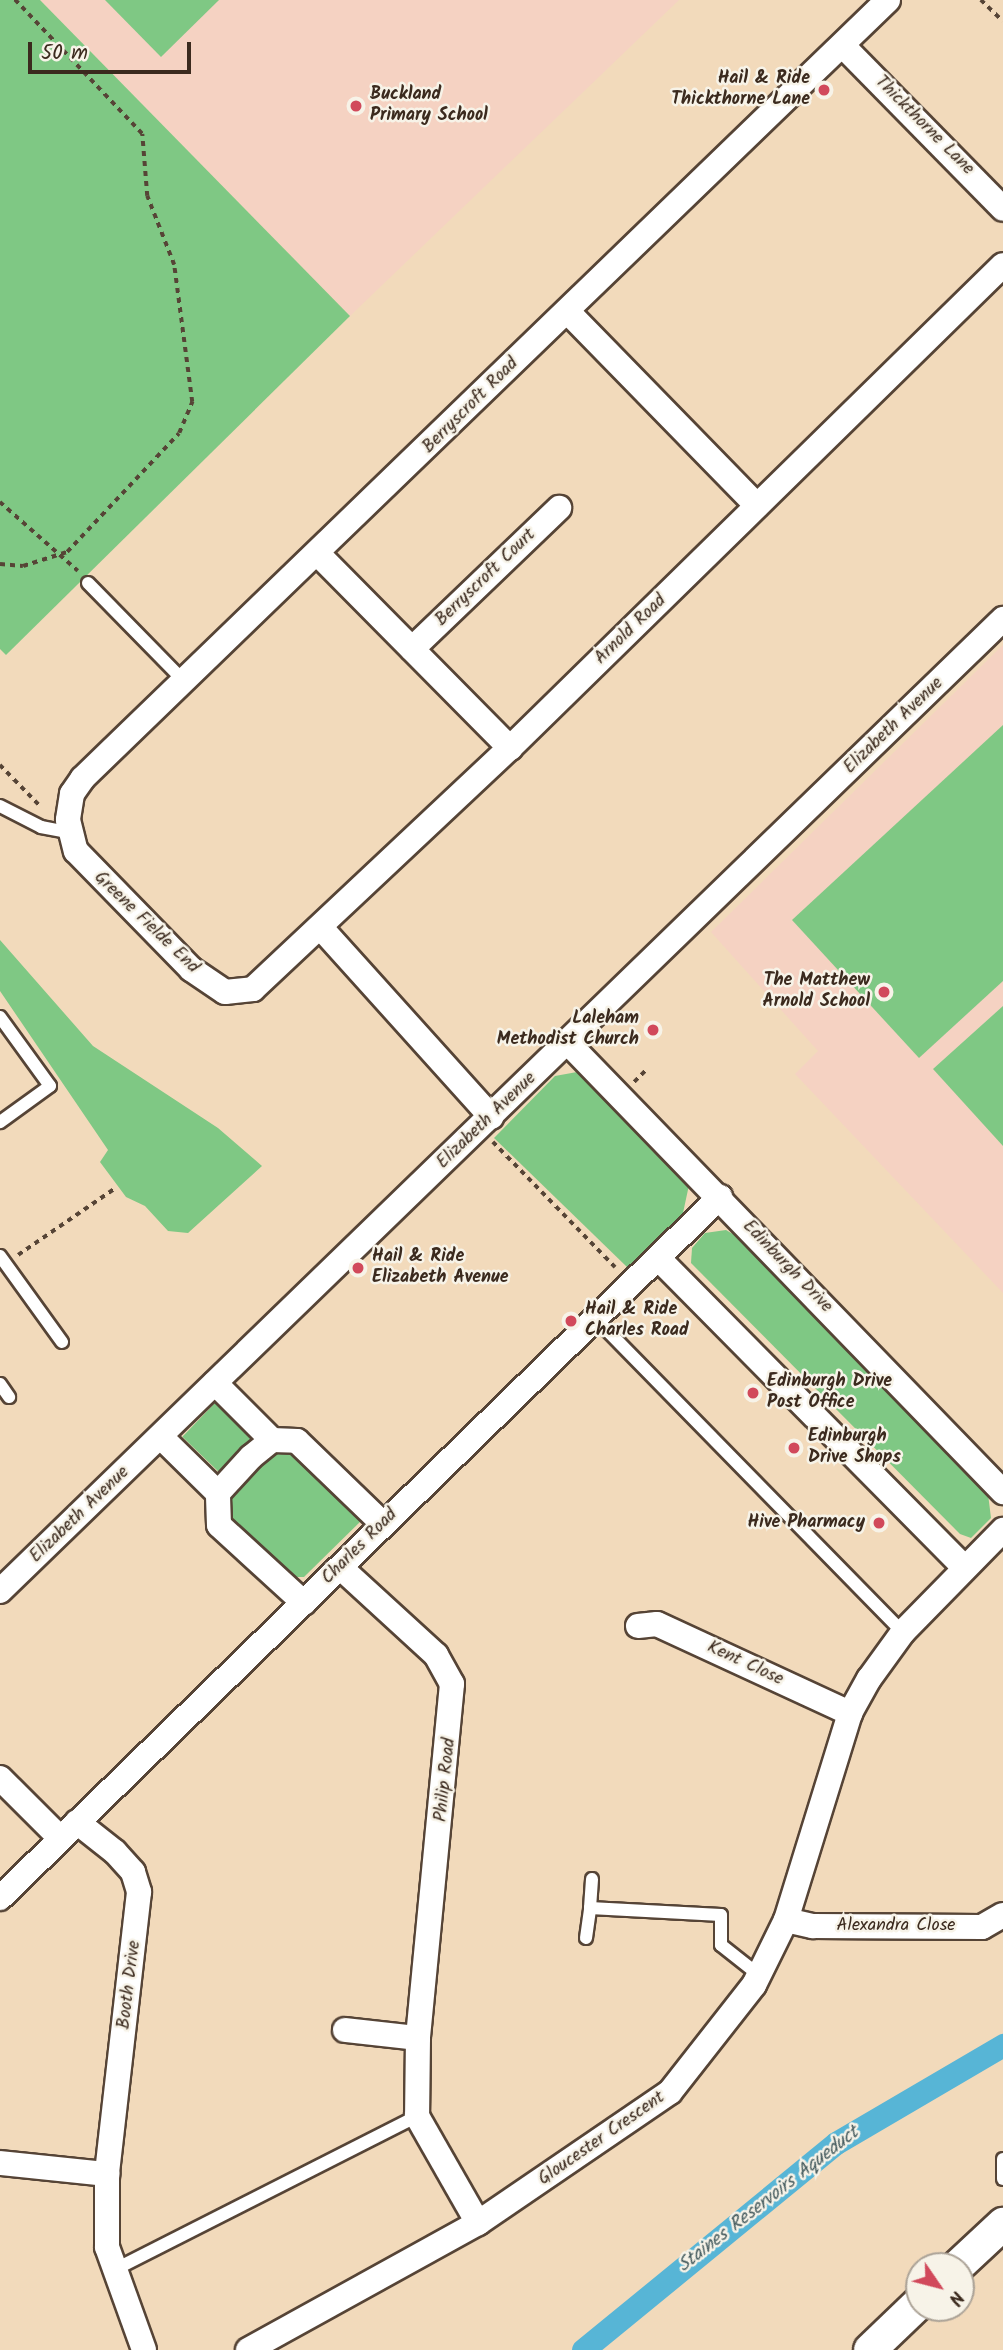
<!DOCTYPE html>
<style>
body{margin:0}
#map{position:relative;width:1003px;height:2350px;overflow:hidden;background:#f2dabb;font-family:Kalam,sans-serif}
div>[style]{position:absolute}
.built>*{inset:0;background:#f5d2c2}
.green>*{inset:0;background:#7fc884;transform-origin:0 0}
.canal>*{height:23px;margin:-11.5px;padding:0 11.5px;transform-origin:11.5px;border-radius:11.5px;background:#57b5d6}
.path>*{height:3.5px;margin-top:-1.75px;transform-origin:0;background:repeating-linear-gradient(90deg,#564436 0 5px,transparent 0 10px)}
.roads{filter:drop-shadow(2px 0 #564436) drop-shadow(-2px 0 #564436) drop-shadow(0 2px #564436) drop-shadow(0 -2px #564436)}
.service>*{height:12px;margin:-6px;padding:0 6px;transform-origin:6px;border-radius:6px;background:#fff}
.minor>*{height:24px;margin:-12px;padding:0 12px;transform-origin:12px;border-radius:12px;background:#fff}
.tertiary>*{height:32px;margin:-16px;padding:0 16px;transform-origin:16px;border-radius:16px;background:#fff}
.dots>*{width:19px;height:19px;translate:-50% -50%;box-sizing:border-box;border:4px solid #f7f3e8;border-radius:50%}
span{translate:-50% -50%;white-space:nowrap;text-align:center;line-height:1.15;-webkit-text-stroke:5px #f7f3e8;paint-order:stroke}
.poi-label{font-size:18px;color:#3b2a1e;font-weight:700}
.right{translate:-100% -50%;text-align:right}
.left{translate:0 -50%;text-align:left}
.street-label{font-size:18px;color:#3b2a1e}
.water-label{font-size:19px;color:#455b5e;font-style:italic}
.north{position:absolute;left:905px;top:2252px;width:70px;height:70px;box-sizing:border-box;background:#f7f3e8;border:2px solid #aca397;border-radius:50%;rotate:125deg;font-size:19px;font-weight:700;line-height:28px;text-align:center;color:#3b2a1e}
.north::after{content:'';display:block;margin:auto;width:24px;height:32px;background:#d1495b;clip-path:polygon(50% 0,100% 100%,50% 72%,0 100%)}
.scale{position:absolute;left:28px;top:42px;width:163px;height:32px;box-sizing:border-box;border:4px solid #3b2a1e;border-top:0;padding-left:9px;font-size:21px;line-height:24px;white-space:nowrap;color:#3b2a1e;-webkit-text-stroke:5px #f7f3e8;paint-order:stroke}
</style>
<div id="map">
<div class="built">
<div style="clip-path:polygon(40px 0,679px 0,350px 316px)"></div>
<div style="clip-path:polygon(1003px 645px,1003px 1293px,795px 1074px,818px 1051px,711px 932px)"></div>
</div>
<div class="green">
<div style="clip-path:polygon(0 0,40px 0,350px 316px,6px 655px,0 649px)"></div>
<div style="clip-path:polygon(105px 0,219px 0,161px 57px)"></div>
<div style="clip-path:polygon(1003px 725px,1003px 981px,919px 1058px,792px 920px)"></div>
<div style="clip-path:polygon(0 940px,93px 1046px,218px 1128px,262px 1166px,188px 1233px,168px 1231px,145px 1206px,126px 1197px,100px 1162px,108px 1150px,0 991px)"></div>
<div style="clip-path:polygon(1003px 1006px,1003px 1146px,933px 1069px)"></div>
<div style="clip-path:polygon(577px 1072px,689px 1185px,683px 1213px,628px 1268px,494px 1138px,555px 1076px)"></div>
<div style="clip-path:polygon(726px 1230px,743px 1240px,988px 1494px,991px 1518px,971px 1538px,960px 1534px,691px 1263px,692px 1248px,705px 1233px)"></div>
<div style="left:215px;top:1403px;width:54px;height:47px;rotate:44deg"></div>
<div style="clip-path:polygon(278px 1448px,287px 1448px,364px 1518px,304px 1577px,291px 1577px,228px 1516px,228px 1498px)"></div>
</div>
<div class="canal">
<div style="left:583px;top:2350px;width:327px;rotate:-39.3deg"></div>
<div style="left:836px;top:2143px;width:194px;rotate:-30.4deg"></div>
</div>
<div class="path">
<div style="left:981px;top:0;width:30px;rotate:44deg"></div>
<div style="left:0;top:502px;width:104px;rotate:41.5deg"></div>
<div style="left:0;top:564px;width:23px;rotate:5deg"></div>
<div style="left:23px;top:566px;width:46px;rotate:-17.7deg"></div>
<div style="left:67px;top:552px;width:163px;rotate:-46.7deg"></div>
<div style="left:179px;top:433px;width:34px;rotate:-67deg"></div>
<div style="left:192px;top:402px;width:138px;rotate:-97.5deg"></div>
<div style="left:174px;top:265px;width:74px;rotate:-111.4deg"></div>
<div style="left:147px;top:196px;width:62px;rotate:-94.6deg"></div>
<div style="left:142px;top:134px;width:185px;rotate:-133.5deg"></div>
<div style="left:0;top:765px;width:57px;rotate:45.7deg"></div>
<div style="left:634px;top:1082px;width:17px;rotate:-45deg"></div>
<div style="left:493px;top:1142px;width:175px;rotate:45.7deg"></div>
<div style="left:18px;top:1255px;width:116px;rotate:-34.5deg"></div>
<div style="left:943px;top:2314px;width:9px;rotate:-41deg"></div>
</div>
<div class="roads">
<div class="service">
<div style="left:88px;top:583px;width:137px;rotate:45.6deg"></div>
<div style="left:0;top:806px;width:46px;rotate:27.1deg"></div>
<div style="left:41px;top:827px;width:26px;rotate:11deg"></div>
<div style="left:0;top:1017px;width:85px;rotate:54.1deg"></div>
<div style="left:50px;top:1086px;width:62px;rotate:144.2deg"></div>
<div style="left:0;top:1256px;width:106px;rotate:54.2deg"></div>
<div style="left:597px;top:1320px;width:437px;rotate:45.6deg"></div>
<div style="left:0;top:1384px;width:16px;rotate:55deg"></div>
<div style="left:590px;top:1908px;width:29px;rotate:-86deg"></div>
<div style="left:586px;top:1938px;width:30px;rotate:-82deg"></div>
<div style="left:590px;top:1908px;width:131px;rotate:3.1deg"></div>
<div style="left:721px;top:1915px;width:30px;rotate:90deg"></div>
<div style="left:721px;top:1945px;width:48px;rotate:38.3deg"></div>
<div style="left:1003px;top:2159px;width:20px;rotate:90deg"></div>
<div style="left:114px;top:2270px;width:340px;rotate:-26.9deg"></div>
</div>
<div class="minor">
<div style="left:888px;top:0;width:1120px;rotate:135.98deg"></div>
<div style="left:83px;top:778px;width:19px;rotate:125deg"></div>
<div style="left:72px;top:794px;width:26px;rotate:99deg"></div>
<div style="left:68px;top:820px;width:32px;rotate:76deg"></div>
<div style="left:76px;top:851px;width:165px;rotate:45.7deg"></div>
<div style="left:191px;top:969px;width:41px;rotate:34.1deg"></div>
<div style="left:225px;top:992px;width:28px;rotate:-6deg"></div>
<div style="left:253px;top:989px;width:352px;rotate:-43.2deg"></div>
<div style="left:510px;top:748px;width:690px;rotate:-44.41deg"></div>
<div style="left:843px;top:46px;width:228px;rotate:45.5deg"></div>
<div style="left:567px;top:311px;width:272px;rotate:45.7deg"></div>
<div style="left:319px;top:555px;width:272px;rotate:45.3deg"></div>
<div style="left:412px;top:649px;width:204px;rotate:-43.8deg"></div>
<div style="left:322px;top:929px;width:253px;rotate:48deg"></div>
<div style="left:569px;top:1044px;width:624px;rotate:45.91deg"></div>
<div style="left:659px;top:1259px;width:433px;rotate:45.3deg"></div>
<div style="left:215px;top:1383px;width:81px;rotate:45deg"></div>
<div style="left:161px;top:1437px;width:80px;rotate:44.5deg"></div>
<div style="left:341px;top:1568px;width:129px;rotate:42.5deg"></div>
<div style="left:436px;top:1655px;width:33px;rotate:61deg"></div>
<div style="left:452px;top:1684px;width:356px;rotate:95.5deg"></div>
<div style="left:418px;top:2038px;width:78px;rotate:90.7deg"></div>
<div style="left:417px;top:2116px;width:123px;rotate:60.3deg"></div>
<div style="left:0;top:1591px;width:1397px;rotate:-44.1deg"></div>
<div style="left:304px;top:1603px;width:115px;rotate:-137.5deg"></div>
<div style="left:219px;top:1525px;width:32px;rotate:-92deg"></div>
<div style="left:218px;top:1493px;width:49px;rotate:-47.5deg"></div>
<div style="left:251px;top:1457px;width:27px;rotate:-39deg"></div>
<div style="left:272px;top:1440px;width:25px;rotate:2deg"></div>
<div style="left:297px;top:1441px;width:118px;rotate:44deg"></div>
<div style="left:638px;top:1626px;width:19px;rotate:-6deg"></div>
<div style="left:657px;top:1624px;width:213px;rotate:24.8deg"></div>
<div style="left:0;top:1778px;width:85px;rotate:45deg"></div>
<div style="left:77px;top:1822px;width:48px;rotate:38.3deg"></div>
<div style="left:115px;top:1852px;width:27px;rotate:48deg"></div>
<div style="left:133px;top:1872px;width:21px;rotate:73deg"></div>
<div style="left:139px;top:1892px;width:284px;rotate:96.5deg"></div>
<div style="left:107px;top:2174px;width:73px;rotate:90deg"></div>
<div style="left:107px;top:2247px;width:109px;rotate:70.2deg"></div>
<div style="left:0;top:1898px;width:1005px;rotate:-44.23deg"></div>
<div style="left:786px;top:1920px;width:28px;rotate:13deg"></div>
<div style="left:813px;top:1926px;width:169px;rotate:0.3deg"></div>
<div style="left:982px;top:1927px;width:24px;rotate:-30deg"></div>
<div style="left:345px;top:2030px;width:73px;rotate:6.3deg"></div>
<div style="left:0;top:2163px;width:108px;rotate:5.9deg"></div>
<div style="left:248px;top:2350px;width:263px;rotate:-28.9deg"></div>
<div style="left:478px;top:2223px;width:232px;rotate:-34.3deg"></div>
<div style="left:670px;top:2092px;width:136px;rotate:-51.9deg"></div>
<div style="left:754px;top:1985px;width:72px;rotate:-63.8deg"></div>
<div style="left:786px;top:1920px;width:217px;rotate:-72.8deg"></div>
<div style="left:850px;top:1713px;width:39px;rotate:-61deg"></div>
<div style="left:869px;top:1679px;width:58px;rotate:-54.1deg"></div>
<div style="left:903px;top:1632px;width:143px;rotate:-45.6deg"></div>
</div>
<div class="tertiary">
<div style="left:958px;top:2266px;width:62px;rotate:-43deg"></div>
<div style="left:870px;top:2350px;width:68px;rotate:-43.8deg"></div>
</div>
</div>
<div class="dots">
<div style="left:824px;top:90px;background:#d1495b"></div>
<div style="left:356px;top:106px;background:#d1495b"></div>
<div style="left:884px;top:992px;background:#d1495b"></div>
<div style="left:653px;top:1030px;background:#d1495b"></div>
<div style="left:358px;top:1268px;background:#d1495b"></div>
<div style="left:571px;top:1321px;background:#d1495b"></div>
<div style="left:753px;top:1393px;background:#d1495b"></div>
<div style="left:794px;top:1448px;background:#d1495b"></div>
<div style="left:879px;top:1523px;background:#d1495b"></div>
</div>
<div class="poi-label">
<span class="right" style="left:810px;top:90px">Hail &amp; Ride<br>Thickthorne Lane</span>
<span class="left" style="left:370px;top:106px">Buckland<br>Primary School</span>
<span class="right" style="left:870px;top:992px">The Matthew<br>Arnold School</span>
<span class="right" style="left:639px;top:1030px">Laleham<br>Methodist Church</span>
<span class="left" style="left:372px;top:1268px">Hail &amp; Ride<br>Elizabeth Avenue</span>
<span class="left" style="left:585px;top:1321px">Hail &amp; Ride<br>Charles Road</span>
<span class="left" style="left:767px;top:1393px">Edinburgh Drive<br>Post Office</span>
<span class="left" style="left:808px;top:1448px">Edinburgh<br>Drive Shops</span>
<span class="right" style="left:865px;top:1523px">Hive Pharmacy</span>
</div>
<div class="street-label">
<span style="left:924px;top:126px;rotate:45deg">Thickthorne Lane</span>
<span style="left:471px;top:406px;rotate:-45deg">Berryscroft Road</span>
<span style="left:486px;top:578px;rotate:-44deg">Berryscroft Court</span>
<span style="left:631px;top:630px;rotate:-44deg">Arnold Road</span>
<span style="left:894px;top:726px;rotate:-44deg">Elizabeth Avenue</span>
<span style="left:146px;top:923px;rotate:44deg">Greene Fielde End</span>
<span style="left:487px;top:1121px;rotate:-44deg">Elizabeth Avenue</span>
<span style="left:787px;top:1267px;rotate:46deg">Edinburgh Drive</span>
<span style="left:80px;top:1515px;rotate:-44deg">Elizabeth Avenue</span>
<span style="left:360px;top:1547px;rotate:-45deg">Charles Road</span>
<span style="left:745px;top:1664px;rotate:25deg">Kent Close</span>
<span style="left:446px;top:1780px;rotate:-84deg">Philip Road</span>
<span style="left:896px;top:1926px">Alexandra Close</span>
<span style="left:130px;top:1985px;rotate:-83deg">Booth Drive</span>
<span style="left:602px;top:2139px;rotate:-35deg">Gloucester Crescent</span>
</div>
<div class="water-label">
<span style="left:769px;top:2200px;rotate:-38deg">Staines Reservoirs Aqueduct</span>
</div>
<div class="north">N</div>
<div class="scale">50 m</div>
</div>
